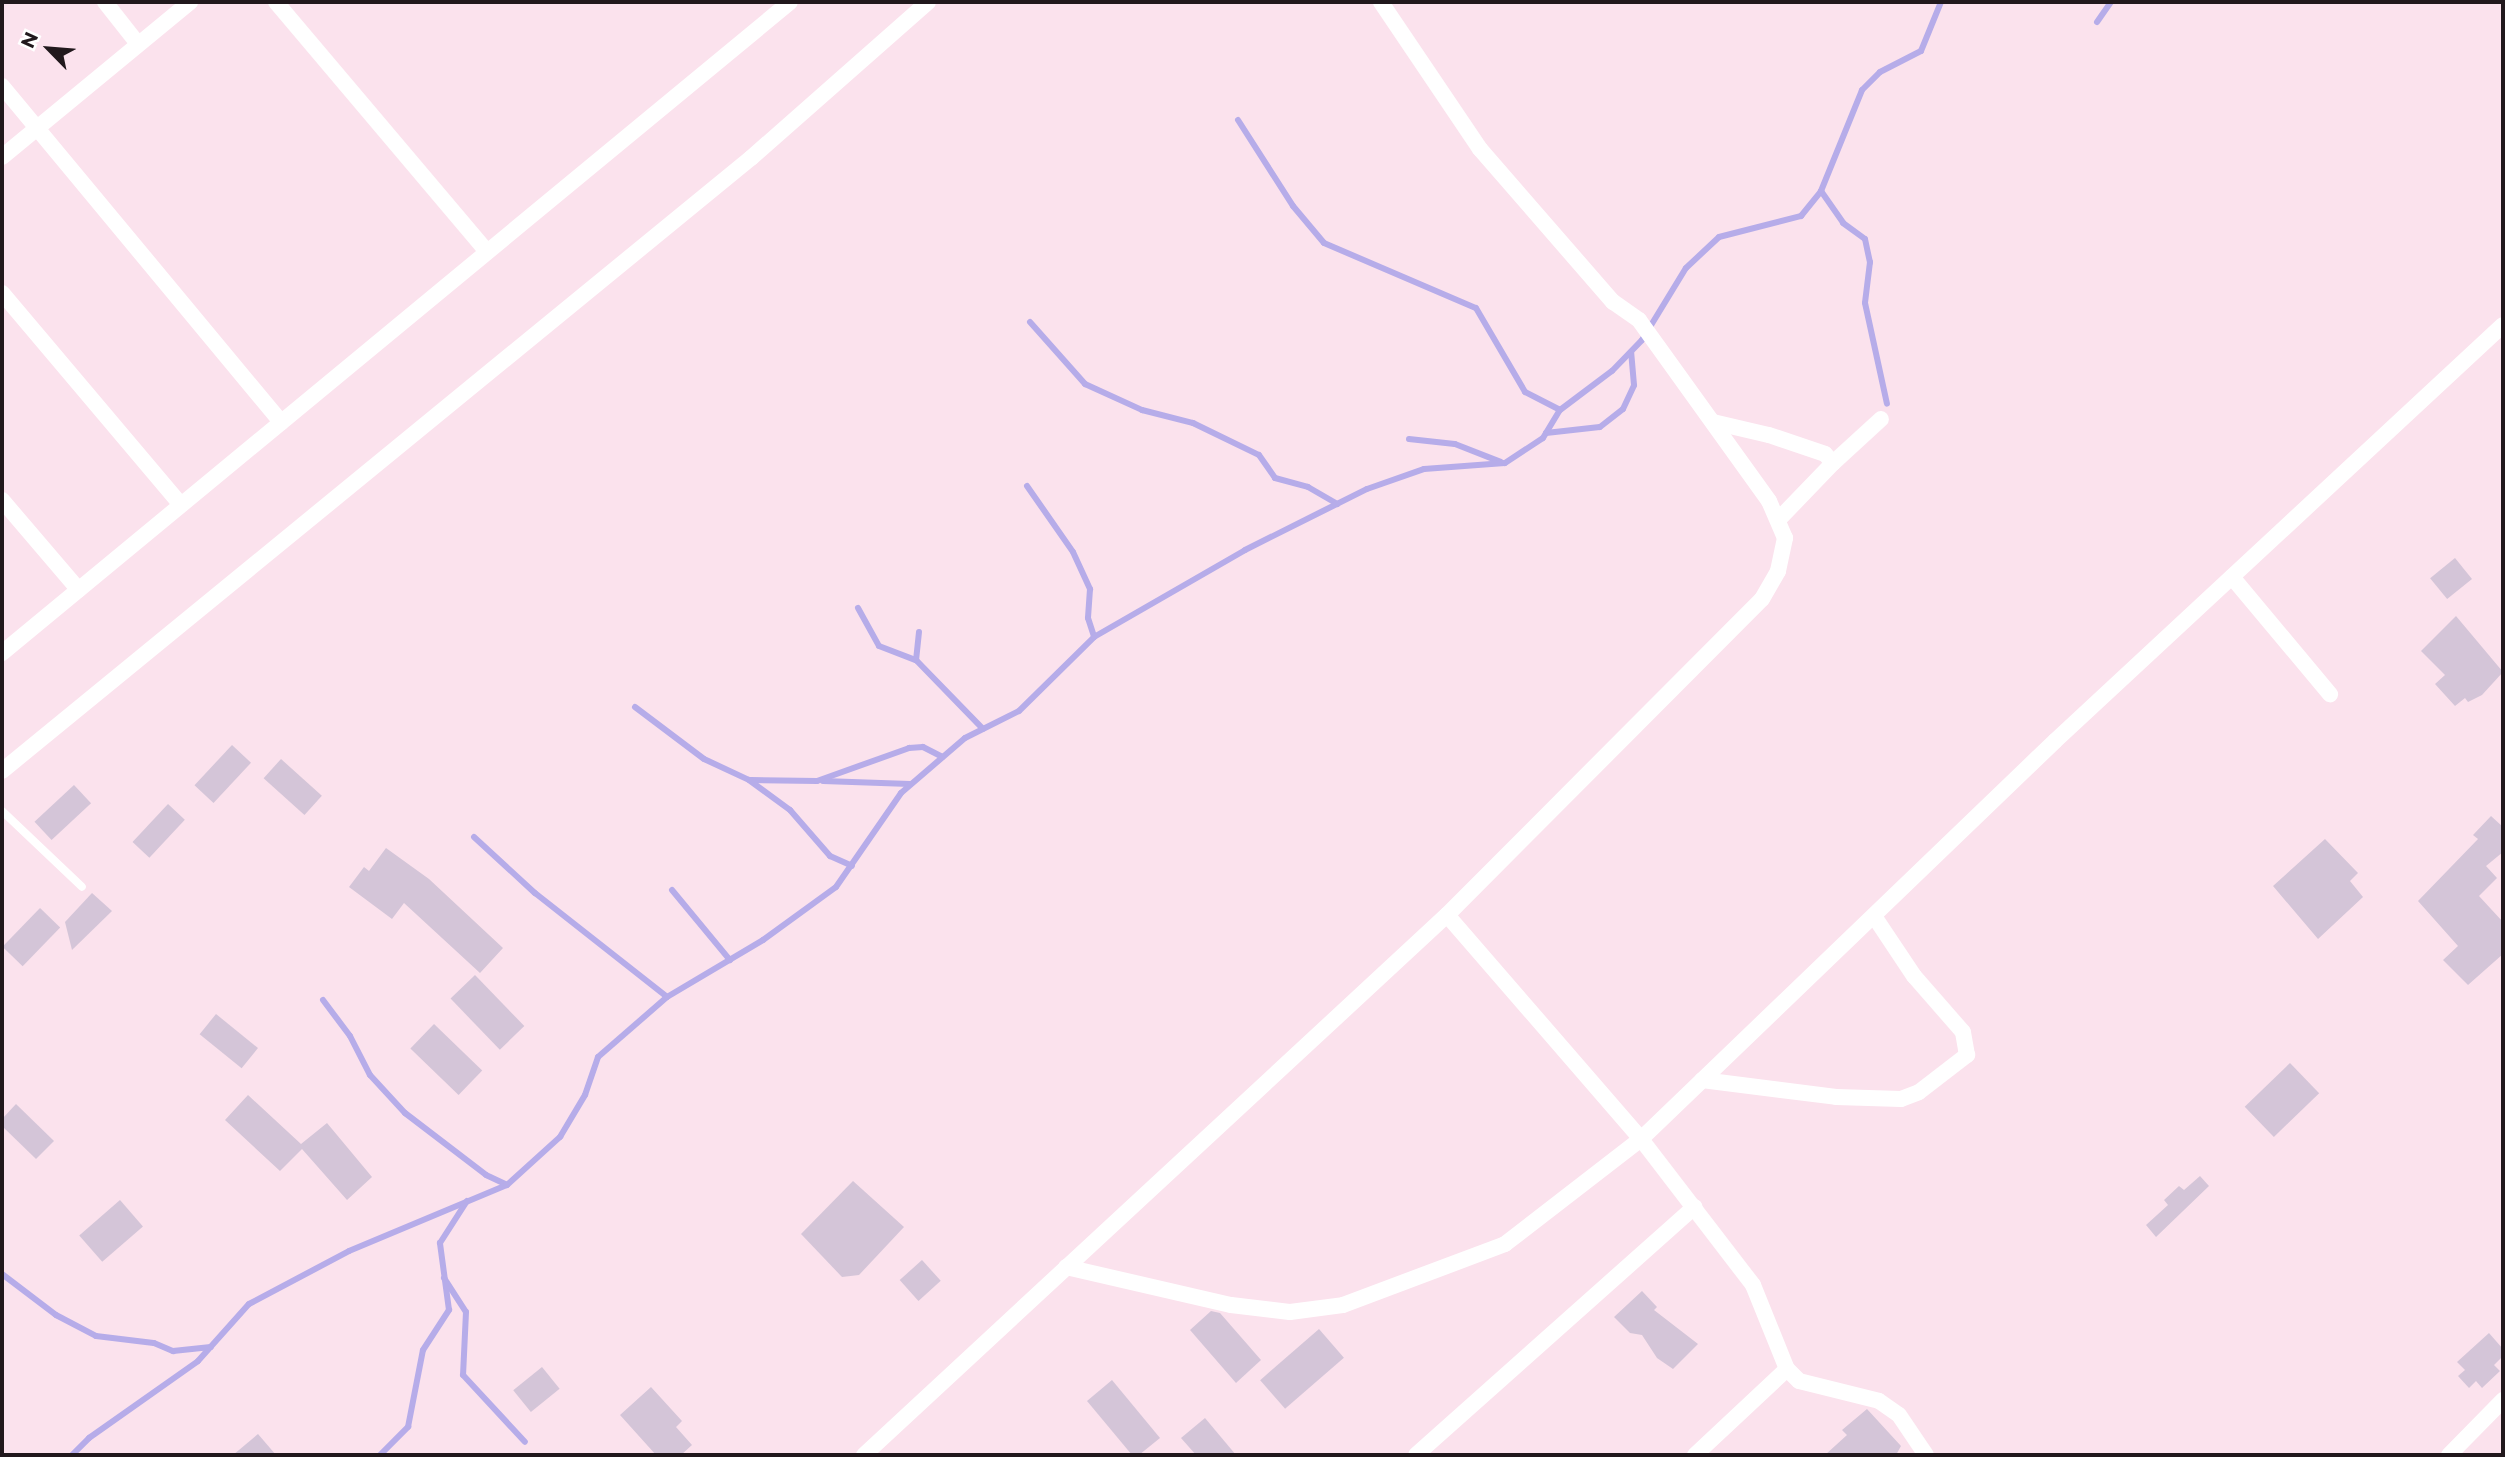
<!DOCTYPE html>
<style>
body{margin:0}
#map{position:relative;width:2505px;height:1457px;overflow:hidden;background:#fbe2ed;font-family:Montserrat,sans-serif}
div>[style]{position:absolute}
.stream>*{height:6px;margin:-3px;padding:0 3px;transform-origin:3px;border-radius:3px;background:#b6ace9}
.building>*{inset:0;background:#d4c5d8;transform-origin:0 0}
.lane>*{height:8px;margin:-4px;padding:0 4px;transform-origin:4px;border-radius:4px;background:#fff}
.street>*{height:16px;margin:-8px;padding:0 8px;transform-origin:8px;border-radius:8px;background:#fff}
span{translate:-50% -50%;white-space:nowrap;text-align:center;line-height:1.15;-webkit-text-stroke:5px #fff;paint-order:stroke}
.frame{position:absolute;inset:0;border:4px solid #21181c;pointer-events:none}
.north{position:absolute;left:14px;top:14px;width:70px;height:70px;-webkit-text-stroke:5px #fff;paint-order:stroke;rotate:295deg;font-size:19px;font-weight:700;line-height:28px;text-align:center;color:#21181c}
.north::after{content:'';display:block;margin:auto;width:24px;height:32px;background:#21181c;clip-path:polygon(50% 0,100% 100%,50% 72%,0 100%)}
</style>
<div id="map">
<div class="stream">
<div style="left:2097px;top:22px;width:24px;rotate:-55deg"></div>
<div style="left:1238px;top:120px;width:102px;rotate:57.4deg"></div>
<div style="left:1293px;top:206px;width:48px;rotate:50deg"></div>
<div style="left:1324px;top:243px;width:165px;rotate:23.2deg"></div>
<div style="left:1476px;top:308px;width:97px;rotate:59.7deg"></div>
<div style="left:1525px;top:392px;width:39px;rotate:27deg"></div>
<div style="left:1821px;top:191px;width:39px;rotate:55deg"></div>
<div style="left:1843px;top:223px;width:27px;rotate:36deg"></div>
<div style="left:1865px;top:239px;width:24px;rotate:78deg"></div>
<div style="left:1870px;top:262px;width:41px;rotate:97deg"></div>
<div style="left:1865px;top:303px;width:103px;rotate:77.7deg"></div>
<div style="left:1030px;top:322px;width:83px;rotate:48.4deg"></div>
<div style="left:1085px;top:384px;width:63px;rotate:24.5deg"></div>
<div style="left:1142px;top:410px;width:53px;rotate:14.3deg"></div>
<div style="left:1193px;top:423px;width:73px;rotate:25.9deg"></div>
<div style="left:1259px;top:455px;width:28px;rotate:55deg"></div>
<div style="left:1275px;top:478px;width:34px;rotate:15deg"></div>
<div style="left:1308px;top:487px;width:34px;rotate:30deg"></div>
<div style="left:1546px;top:433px;width:54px;rotate:-6.3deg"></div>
<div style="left:1600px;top:427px;width:29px;rotate:-38deg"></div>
<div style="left:1623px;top:409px;width:26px;rotate:-65deg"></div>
<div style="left:1634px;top:385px;width:33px;rotate:-95deg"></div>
<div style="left:1409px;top:439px;width:46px;rotate:6.2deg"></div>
<div style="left:1455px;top:444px;width:49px;rotate:21.4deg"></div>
<div style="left:1027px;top:486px;width:80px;rotate:55.1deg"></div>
<div style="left:1073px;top:552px;width:41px;rotate:65.3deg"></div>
<div style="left:1090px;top:589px;width:29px;rotate:94deg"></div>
<div style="left:1088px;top:618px;width:20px;rotate:72deg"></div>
<div style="left:858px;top:608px;width:43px;rotate:61.1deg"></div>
<div style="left:879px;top:646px;width:40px;rotate:21deg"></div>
<div style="left:919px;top:632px;width:28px;rotate:96deg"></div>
<div style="left:916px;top:660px;width:96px;rotate:45.8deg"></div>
<div style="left:635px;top:707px;width:86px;rotate:37deg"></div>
<div style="left:704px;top:759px;width:50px;rotate:25deg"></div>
<div style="left:749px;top:780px;width:51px;rotate:36.2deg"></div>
<div style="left:790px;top:810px;width:61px;rotate:49deg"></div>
<div style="left:830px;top:856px;width:24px;rotate:24deg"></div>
<div style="left:751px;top:780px;width:66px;rotate:0.9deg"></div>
<div style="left:817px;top:781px;width:98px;rotate:-19.7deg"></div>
<div style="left:909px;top:748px;width:14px;rotate:-4deg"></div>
<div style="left:923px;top:747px;width:22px;rotate:27deg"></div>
<div style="left:823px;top:781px;width:87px;rotate:2deg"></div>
<div style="left:474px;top:837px;width:83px;rotate:42.6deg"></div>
<div style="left:535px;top:893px;width:168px;rotate:38.2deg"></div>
<div style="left:672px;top:890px;width:91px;rotate:50.4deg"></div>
<div style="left:323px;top:1000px;width:45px;rotate:53.1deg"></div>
<div style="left:350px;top:1036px;width:44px;rotate:62.9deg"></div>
<div style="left:370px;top:1075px;width:52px;rotate:47.4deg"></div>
<div style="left:405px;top:1113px;width:102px;rotate:37.4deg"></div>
<div style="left:486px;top:1175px;width:23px;rotate:25deg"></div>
<div style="left:2px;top:1274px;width:68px;rotate:37.2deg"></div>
<div style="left:56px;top:1315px;width:45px;rotate:27.7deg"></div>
<div style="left:96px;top:1336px;width:58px;rotate:6.9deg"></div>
<div style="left:154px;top:1343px;width:21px;rotate:23deg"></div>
<div style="left:173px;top:1351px;width:38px;rotate:-6deg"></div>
<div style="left:444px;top:1278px;width:40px;rotate:57.1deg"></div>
<div style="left:466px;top:1312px;width:63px;rotate:92.7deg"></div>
<div style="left:463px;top:1375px;width:91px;rotate:47.2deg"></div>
<div style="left:72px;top:1455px;width:24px;rotate:-45deg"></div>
<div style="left:89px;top:1438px;width:133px;rotate:-35.2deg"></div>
<div style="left:198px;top:1361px;width:76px;rotate:-48.2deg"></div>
<div style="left:249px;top:1304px;width:113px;rotate:-27.9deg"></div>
<div style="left:349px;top:1251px;width:171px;rotate:-22.7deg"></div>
<div style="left:507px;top:1185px;width:72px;rotate:-42.2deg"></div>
<div style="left:560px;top:1137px;width:49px;rotate:-59.2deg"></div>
<div style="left:585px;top:1095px;width:40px;rotate:-71.1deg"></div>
<div style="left:598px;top:1057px;width:91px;rotate:-41deg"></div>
<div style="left:667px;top:997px;width:112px;rotate:-30.7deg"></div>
<div style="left:763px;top:940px;width:90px;rotate:-36deg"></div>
<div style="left:836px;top:887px;width:114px;rotate:-55.3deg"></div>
<div style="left:901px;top:793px;width:84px;rotate:-40.7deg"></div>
<div style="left:965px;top:738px;width:60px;rotate:-26.6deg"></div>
<div style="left:1019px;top:711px;width:105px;rotate:-44.6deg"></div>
<div style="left:1094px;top:637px;width:174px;rotate:-29.9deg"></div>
<div style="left:1245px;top:550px;width:136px;rotate:-26.6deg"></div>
<div style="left:1367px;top:489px;width:60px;rotate:-19.3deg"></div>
<div style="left:1424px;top:469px;width:81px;rotate:-4.2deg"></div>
<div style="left:1505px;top:463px;width:45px;rotate:-33.3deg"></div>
<div style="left:1543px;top:438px;width:33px;rotate:-59deg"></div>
<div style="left:1560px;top:410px;width:65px;rotate:-36.9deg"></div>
<div style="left:1612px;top:371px;width:43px;rotate:-45.9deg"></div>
<div style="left:1642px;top:340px;width:84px;rotate:-58.6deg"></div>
<div style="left:1686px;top:268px;width:45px;rotate:-43.2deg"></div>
<div style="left:1719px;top:237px;width:85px;rotate:-14.4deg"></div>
<div style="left:1801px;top:216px;width:32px;rotate:-51deg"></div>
<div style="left:1821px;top:191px;width:109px;rotate:-67.9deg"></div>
<div style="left:1862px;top:90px;width:25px;rotate:-45deg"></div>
<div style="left:1880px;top:72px;width:46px;rotate:-27.1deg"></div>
<div style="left:1921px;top:51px;width:53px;rotate:-67.8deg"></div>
<div style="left:380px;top:1455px;width:40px;rotate:-45deg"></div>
<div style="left:408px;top:1427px;width:78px;rotate:-79deg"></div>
<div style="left:423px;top:1350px;width:48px;rotate:-57deg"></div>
<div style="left:449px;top:1310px;width:68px;rotate:-97.7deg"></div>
<div style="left:440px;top:1243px;width:50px;rotate:-57.3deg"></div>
</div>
<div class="building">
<div style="left:2455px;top:558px;width:27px;height:32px;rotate:51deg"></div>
<div style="clip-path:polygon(2456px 616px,2503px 672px,2482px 695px,2468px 702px,2465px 698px,2455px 706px,2435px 684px,2445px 675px,2421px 651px)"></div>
<div style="left:232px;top:745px;width:26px;height:55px;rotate:43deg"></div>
<div style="left:281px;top:759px;width:55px;height:26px;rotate:42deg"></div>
<div style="left:74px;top:785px;width:25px;height:54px;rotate:47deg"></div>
<div style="left:168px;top:804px;width:23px;height:52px;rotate:43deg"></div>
<div style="clip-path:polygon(2491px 816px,2503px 827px,2503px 852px,2486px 866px,2497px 878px,2479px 896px,2503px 922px,2503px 954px,2468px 985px,2443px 960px,2458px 946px,2418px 901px,2478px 839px,2473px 835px)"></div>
<div style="clip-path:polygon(2325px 839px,2358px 873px,2350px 881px,2363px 897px,2318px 939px,2273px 886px)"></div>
<div style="clip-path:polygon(386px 848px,429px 879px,503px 948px,480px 973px,404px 903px,392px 919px,349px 887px,364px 867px,369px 871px)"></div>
<div style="clip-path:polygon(92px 893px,112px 911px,72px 950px,65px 922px)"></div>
<div style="left:40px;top:908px;width:28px;height:54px;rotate:44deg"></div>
<div style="left:475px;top:975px;width:71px;height:34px;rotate:46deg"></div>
<div style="left:216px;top:1014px;width:54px;height:26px;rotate:39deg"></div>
<div style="left:434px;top:1024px;width:67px;height:34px;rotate:44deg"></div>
<div style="left:2290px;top:1063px;width:42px;height:63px;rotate:46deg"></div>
<div style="clip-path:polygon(248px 1095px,301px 1144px,327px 1123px,372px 1177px,347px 1200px,302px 1149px,280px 1171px,225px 1120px)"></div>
<div style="clip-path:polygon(16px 1104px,54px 1141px,36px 1159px,2px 1126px,2px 1119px)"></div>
<div style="clip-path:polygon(2200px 1176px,2209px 1186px,2156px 1237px,2146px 1225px,2168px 1205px,2164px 1200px,2179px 1186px,2184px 1190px)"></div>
<div style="clip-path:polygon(853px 1181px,904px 1227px,859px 1275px,842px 1277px,801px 1234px)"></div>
<div style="left:120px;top:1200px;width:35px;height:54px;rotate:49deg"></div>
<div style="left:922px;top:1260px;width:28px;height:30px;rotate:48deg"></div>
<div style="clip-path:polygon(1642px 1291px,1657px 1307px,1654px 1310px,1698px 1344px,1673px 1369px,1657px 1358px,1642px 1335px,1630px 1333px,1614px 1317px)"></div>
<div style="clip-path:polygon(1211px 1311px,1220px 1313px,1261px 1360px,1236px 1383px,1190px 1330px)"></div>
<div style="left:1319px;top:1329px;width:38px;height:78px;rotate:49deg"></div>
<div style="clip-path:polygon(2489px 1333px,2503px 1349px,2503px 1356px,2494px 1365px,2500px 1371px,2482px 1388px,2476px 1381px,2469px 1388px,2458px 1376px,2465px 1370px,2457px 1362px)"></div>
<div style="left:542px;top:1367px;width:28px;height:37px;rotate:51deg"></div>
<div style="clip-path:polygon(1112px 1380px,1160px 1438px,1139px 1455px,1132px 1455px,1087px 1401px)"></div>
<div style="clip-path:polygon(651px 1387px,682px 1421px,676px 1427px,692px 1445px,681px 1455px,656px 1455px,620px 1415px)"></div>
<div style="clip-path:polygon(1867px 1409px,1901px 1446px,1896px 1455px,1825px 1455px,1847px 1435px,1842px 1430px)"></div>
<div style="clip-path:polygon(1205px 1418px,1236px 1455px,1196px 1455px,1181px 1438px)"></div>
<div style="clip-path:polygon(258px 1434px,276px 1455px,233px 1455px)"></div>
</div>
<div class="lane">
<div style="left:2px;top:811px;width:110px;rotate:43.5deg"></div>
</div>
<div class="street">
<div style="left:105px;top:2px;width:53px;rotate:51.8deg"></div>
<div style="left:276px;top:2px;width:327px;rotate:49.8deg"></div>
<div style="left:2px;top:86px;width:437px;rotate:50.3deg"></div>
<div style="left:2px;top:157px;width:244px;rotate:-39.5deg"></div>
<div style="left:2px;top:293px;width:277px;rotate:49.8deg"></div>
<div style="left:1713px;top:422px;width:57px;rotate:13.1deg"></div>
<div style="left:1769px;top:435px;width:59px;rotate:18.7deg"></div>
<div style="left:1825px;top:454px;width:12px;rotate:48deg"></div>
<div style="left:1833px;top:463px;width:76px;rotate:133.9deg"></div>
<div style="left:1833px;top:463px;width:65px;rotate:-42.5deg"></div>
<div style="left:2px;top:500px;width:118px;rotate:49.5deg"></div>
<div style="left:2232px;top:577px;width:153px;rotate:50.1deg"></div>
<div style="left:2px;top:653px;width:1022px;rotate:-39.56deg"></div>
<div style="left:2px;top:771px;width:968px;rotate:-39.3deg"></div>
<div style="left:751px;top:158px;width:236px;rotate:-41.4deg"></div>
<div style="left:1447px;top:915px;width:296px;rotate:49.1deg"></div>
<div style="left:1641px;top:1139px;width:184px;rotate:52.5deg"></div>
<div style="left:1753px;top:1285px;width:91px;rotate:68deg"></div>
<div style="left:1787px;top:1369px;width:17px;rotate:45deg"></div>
<div style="left:1799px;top:1381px;width:82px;rotate:14deg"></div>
<div style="left:1879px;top:1401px;width:24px;rotate:35deg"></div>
<div style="left:1899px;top:1415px;width:48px;rotate:56deg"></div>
<div style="left:1702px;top:1080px;width:135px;rotate:7.2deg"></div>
<div style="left:1836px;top:1097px;width:65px;rotate:1.8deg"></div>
<div style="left:1901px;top:1099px;width:19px;rotate:-21deg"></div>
<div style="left:1919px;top:1092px;width:61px;rotate:-37.6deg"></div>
<div style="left:1967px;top:1055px;width:23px;rotate:-100deg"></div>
<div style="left:1963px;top:1032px;width:74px;rotate:-131.2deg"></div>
<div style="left:1914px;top:976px;width:72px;rotate:-123.7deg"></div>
<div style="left:1066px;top:1267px;width:169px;rotate:13deg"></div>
<div style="left:1231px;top:1305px;width:59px;rotate:6.8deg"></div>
<div style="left:1290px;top:1312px;width:53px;rotate:-7.5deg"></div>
<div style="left:1343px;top:1305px;width:173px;rotate:-20.6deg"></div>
<div style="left:1505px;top:1244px;width:172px;rotate:-37.7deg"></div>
<div style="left:1641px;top:1139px;width:574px;rotate:-43.87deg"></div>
<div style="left:2055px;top:741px;width:611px;rotate:-42.88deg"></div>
<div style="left:864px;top:1455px;width:795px;rotate:-42.81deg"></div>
<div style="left:1447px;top:915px;width:446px;rotate:-45.1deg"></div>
<div style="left:1762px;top:599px;width:32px;rotate:-60deg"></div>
<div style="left:1778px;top:571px;width:34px;rotate:-78deg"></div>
<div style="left:1785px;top:538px;width:40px;rotate:-113.4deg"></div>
<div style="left:1769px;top:501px;width:223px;rotate:-125.7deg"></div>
<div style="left:1639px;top:320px;width:32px;rotate:-145deg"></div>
<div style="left:1613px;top:302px;width:203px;rotate:-131deg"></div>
<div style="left:1480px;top:149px;width:177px;rotate:-124deg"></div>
<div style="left:1416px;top:1455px;width:373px;rotate:-41.7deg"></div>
<div style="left:1695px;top:1455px;width:126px;rotate:-43.1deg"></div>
<div style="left:2449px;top:1455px;width:77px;rotate:-45.5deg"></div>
</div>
<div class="frame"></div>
<div class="north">N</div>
</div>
